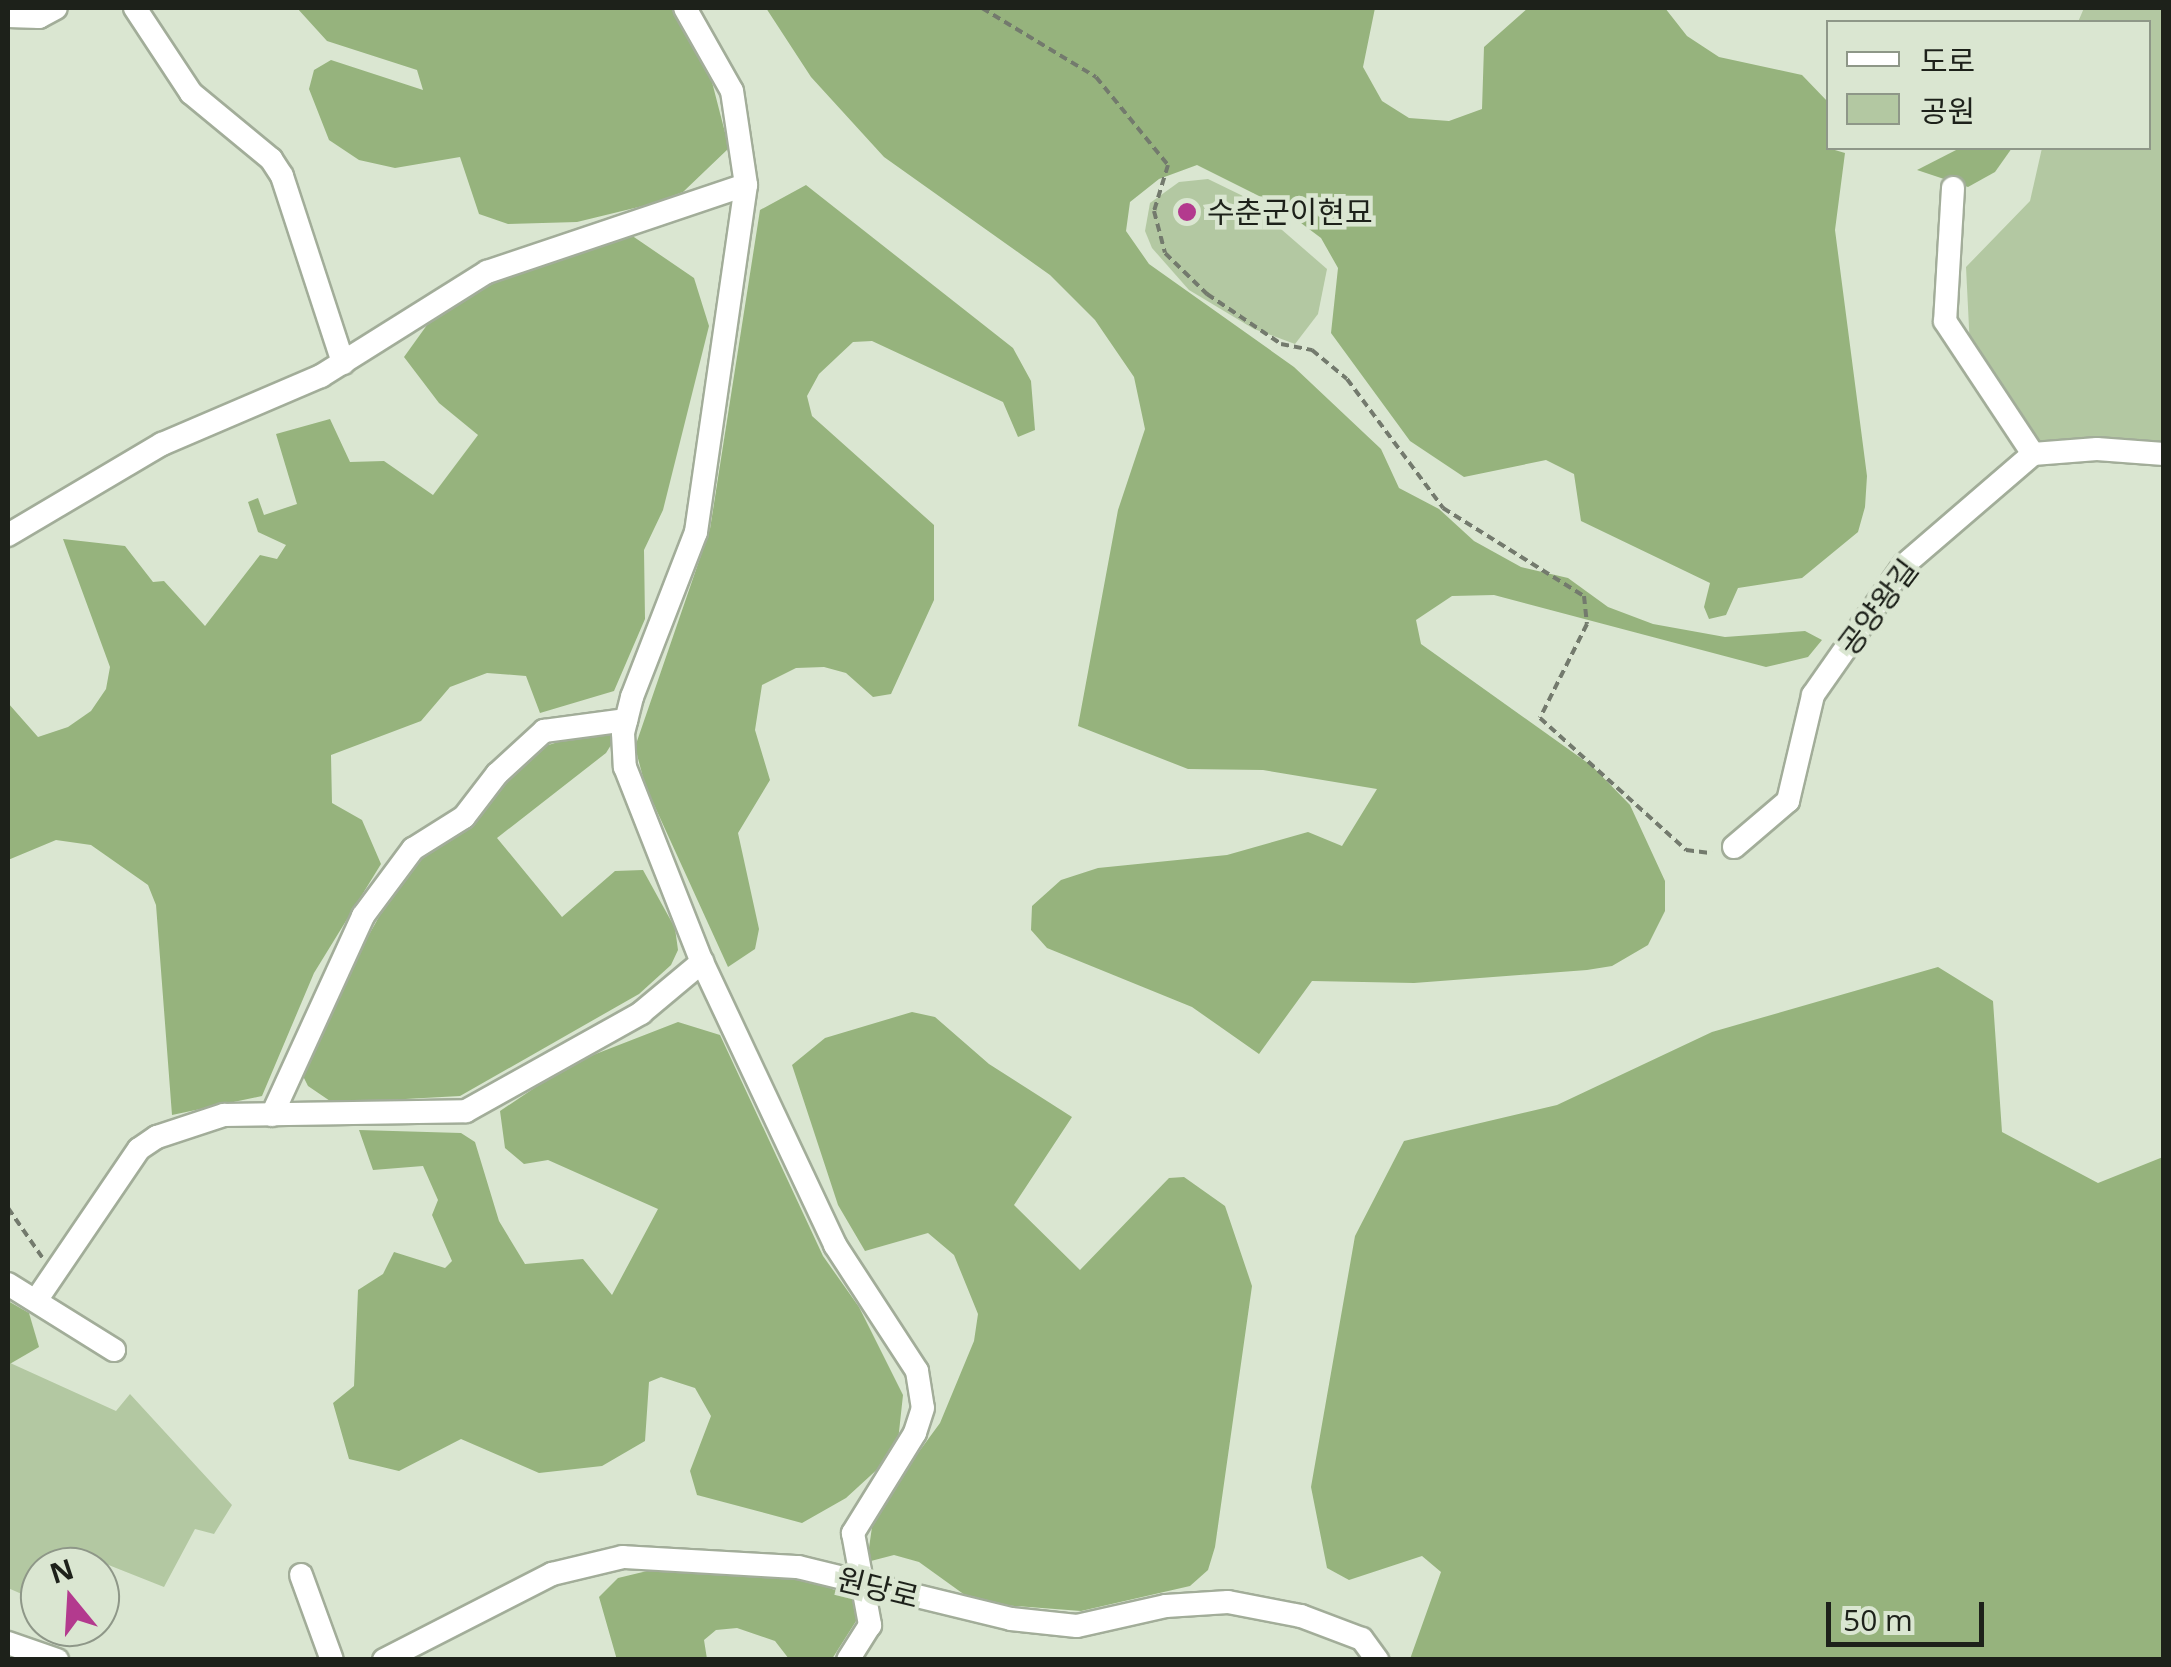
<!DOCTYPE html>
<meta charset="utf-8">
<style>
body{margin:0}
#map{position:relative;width:2171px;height:1667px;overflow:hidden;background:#dae6d1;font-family:"Open Sans","Noto Sans KR",sans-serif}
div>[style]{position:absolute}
.green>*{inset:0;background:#b3c8a2}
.forest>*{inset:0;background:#96b37d}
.path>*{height:4px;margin-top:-2px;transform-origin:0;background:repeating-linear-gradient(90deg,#737a6d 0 8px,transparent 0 13px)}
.roads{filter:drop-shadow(2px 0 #a2ad99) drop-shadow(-2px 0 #a2ad99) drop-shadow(0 2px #a2ad99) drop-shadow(0 -2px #a2ad99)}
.minor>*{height:22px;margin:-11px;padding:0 11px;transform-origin:11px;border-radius:11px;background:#fff}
.dots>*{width:28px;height:28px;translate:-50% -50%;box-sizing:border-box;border:5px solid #dae6d1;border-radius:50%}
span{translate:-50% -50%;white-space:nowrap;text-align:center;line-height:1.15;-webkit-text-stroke:9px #dae6d1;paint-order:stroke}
.poi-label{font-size:30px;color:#1d211a}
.left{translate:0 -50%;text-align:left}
.street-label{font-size:30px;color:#1d211a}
.frame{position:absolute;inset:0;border:10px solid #1d211a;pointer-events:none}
.legend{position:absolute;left:1826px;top:20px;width:325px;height:130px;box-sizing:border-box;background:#dae6d1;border:2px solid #8e9788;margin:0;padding:12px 18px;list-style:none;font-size:30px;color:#1d211a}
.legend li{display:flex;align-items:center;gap:20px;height:50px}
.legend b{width:50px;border:2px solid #8e9788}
.north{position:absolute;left:20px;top:1547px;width:100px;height:100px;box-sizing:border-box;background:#dae6d1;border:2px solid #8e9788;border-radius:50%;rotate:342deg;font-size:28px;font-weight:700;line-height:40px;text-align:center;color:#1d211a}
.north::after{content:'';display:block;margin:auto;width:35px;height:45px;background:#b33a8e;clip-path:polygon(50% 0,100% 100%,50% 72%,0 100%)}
.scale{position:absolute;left:1826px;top:1602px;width:158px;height:45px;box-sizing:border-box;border:5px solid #1d211a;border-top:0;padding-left:12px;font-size:30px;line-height:35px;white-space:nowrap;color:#1d211a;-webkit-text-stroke:8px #dae6d1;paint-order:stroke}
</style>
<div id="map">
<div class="green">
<div style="clip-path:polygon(2084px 8px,2163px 8px,2163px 449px,2043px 447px,1970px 348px,1966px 267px,2030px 201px,2042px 148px,2148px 148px,2148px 22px,2078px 22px)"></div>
<div style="clip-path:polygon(1208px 179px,1243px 196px,1327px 269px,1318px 314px,1295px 344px,1254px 329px,1189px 290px,1152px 248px,1145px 231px,1150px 203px,1179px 182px)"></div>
<div style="clip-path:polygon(8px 1362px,116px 1411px,130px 1394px,232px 1505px,214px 1534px,195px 1529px,164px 1587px,106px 1564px,100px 1577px,100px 1567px,40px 1567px,40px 1602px,8px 1588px)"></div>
</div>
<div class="forest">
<div style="clip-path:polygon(297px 8px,673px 8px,712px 82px,729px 148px,683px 192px,651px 204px,577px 222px,508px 224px,479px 214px,460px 157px,395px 168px,359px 160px,329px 140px,309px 89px,314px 70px,331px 60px,423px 90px,417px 70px,327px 41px)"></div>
<div style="clip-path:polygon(766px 8px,1375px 8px,1363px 67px,1382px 101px,1409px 118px,1449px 121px,1482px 109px,1484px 47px,1528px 8px,1665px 8px,1687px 36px,1719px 57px,1802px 75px,1828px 102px,1828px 148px,1845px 153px,1835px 230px,1867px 476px,1865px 507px,1858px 532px,1802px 578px,1738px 588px,1726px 615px,1709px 619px,1704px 607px,1710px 583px,1581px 521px,1574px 474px,1546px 460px,1464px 477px,1410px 441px,1331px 333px,1338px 268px,1321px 238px,1277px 205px,1197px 165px,1159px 179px,1130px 202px,1126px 231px,1149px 264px,1294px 367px,1381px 449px,1399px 488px,1439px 509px,1474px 541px,1521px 567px,1568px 578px,1608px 607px,1653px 624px,1725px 637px,1805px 631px,1822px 640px,1808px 657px,1766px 667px,1494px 595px,1452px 596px,1416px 620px,1421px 644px,1592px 766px,1630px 805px,1665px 881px,1665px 911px,1648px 945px,1612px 966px,1587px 970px,1414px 983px,1312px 981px,1259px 1054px,1192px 1007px,1047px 948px,1031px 930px,1032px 906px,1061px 880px,1098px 868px,1227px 855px,1308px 832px,1342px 846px,1377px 789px,1263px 770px,1188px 769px,1078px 726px,1118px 510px,1145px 429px,1134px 377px,1095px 320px,1050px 275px,884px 157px,811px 77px)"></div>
<div style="clip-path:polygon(1960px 148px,2012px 148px,1995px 172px,1968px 187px,1917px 170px)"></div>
<div style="clip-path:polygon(806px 185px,1013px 348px,1031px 381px,1035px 430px,1018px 437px,1003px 402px,872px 341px,853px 342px,819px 374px,807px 396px,812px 416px,934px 525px,934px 600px,891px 694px,873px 697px,846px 673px,824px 667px,796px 668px,762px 685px,755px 730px,770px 780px,738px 833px,759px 929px,755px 949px,728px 967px,645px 785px,635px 747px,710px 529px,760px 210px)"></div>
<div style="clip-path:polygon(631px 235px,694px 278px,709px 326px,663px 510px,644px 550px,645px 619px,614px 691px,540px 713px,526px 676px,487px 673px,450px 687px,421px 721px,331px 755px,332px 803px,362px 820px,381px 864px,314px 973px,262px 1096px,172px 1115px,156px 905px,148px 885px,91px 845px,56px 840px,8px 860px,8px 703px,38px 737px,68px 727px,91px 711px,106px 689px,110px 667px,63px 539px,125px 546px,153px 582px,164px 581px,205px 626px,260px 555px,277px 559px,286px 545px,258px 532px,248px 502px,258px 498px,264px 515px,297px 504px,276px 434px,330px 419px,350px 462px,384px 461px,433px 495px,478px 435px,439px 403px,404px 357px,427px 325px,453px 301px,495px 278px)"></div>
<div style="clip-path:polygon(606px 727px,616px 737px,606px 753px,497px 838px,562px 917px,615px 871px,643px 870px,675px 928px,678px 950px,671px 965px,639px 994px,460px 1096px,333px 1103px,308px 1086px,302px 1074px,328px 1008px,404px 872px,542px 747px)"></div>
<div style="clip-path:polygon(1938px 967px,1993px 1001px,2002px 1132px,2098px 1183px,2163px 1157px,2163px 1659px,1410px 1659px,1441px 1572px,1422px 1556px,1349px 1580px,1327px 1568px,1311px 1487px,1355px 1236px,1404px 1141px,1557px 1105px,1712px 1032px)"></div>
<div style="clip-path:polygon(912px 1012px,935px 1017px,989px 1064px,1072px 1117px,1014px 1205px,1080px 1270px,1169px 1178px,1184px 1177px,1225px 1206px,1252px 1286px,1215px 1547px,1208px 1570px,1190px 1586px,1081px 1611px,1002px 1605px,969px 1598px,919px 1562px,894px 1555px,867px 1562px,874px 1513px,940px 1423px,974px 1341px,978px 1314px,954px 1255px,928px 1233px,865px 1251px,838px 1205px,792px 1065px,825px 1038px)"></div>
<div style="clip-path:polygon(678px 1022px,720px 1035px,823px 1256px,859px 1307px,903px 1395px,898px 1441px,882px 1465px,846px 1498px,802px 1523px,697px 1495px,690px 1471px,711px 1416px,695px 1388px,661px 1377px,649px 1382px,645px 1441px,602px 1466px,539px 1473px,461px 1439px,399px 1471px,349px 1459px,333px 1403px,354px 1386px,358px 1290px,383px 1274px,394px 1252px,445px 1268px,452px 1261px,432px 1215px,438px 1200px,423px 1166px,373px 1170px,359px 1130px,461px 1133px,475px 1142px,499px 1221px,525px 1264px,583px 1259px,612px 1295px,658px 1209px,548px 1160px,524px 1164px,505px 1148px,500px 1111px,570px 1064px)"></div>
<div style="clip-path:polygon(8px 1301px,29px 1313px,39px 1347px,8px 1365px)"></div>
<div style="clip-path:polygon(668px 1566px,810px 1580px,852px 1597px,858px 1618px,832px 1659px,789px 1659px,775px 1641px,737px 1628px,716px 1630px,704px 1640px,707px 1659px,617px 1660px,599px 1597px,618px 1578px)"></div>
</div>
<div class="path">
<div style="left:982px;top:8px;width:133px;rotate:31.2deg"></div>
<div style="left:1096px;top:77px;width:114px;rotate:50.7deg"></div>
<div style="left:1168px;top:165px;width:48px;rotate:106.9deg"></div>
<div style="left:1154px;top:211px;width:43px;rotate:75.3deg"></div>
<div style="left:1165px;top:253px;width:59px;rotate:44.3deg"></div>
<div style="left:1207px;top:294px;width:89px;rotate:34deg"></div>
<div style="left:1281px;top:344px;width:32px;rotate:11deg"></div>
<div style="left:1312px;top:350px;width:45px;rotate:39.6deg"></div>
<div style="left:1347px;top:379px;width:161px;rotate:53.3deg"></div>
<div style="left:1443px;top:508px;width:166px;rotate:32deg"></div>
<div style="left:1584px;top:596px;width:28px;rotate:84deg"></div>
<div style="left:1587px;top:624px;width:105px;rotate:116.6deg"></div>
<div style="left:1540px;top:718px;width:197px;rotate:42.1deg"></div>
<div style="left:1686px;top:850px;width:26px;rotate:7deg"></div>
<div style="left:8px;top:1208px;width:60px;rotate:55.2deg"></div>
</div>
<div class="roads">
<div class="minor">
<div style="left:135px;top:8px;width:102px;rotate:56.6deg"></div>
<div style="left:191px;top:93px;width:104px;rotate:39.5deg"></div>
<div style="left:271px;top:159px;width:20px;rotate:57deg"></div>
<div style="left:282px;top:176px;width:197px;rotate:71.9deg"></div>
<div style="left:685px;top:8px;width:95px;rotate:60.5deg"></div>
<div style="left:732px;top:91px;width:95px;rotate:81.5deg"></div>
<div style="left:746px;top:185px;width:351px;rotate:98.2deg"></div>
<div style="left:696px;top:532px;width:177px;rotate:111.2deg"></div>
<div style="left:632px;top:697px;width:37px;rotate:104deg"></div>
<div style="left:623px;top:733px;width:34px;rotate:87deg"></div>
<div style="left:625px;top:767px;width:210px;rotate:68.5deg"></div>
<div style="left:702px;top:962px;width:313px;rotate:64.8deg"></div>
<div style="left:835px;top:1245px;width:150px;rotate:56.9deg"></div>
<div style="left:917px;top:1371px;width:37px;rotate:81deg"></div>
<div style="left:923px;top:1408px;width:26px;rotate:108deg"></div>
<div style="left:915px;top:1433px;width:118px;rotate:121.8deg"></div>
<div style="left:853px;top:1533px;width:94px;rotate:79.5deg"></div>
<div style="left:870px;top:1625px;width:41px;rotate:122.2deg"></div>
<div style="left:8px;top:16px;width:31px;rotate:2deg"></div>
<div style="left:39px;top:17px;width:19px;rotate:-28deg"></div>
<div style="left:1953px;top:188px;width:133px;rotate:93.4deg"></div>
<div style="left:1945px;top:321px;width:159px;rotate:56.5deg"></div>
<div style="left:8px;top:535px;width:179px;rotate:-30.6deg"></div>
<div style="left:162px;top:444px;width:173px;rotate:-23.2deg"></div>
<div style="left:321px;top:376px;width:196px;rotate:-32.1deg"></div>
<div style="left:487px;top:272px;width:273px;rotate:-18.6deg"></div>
<div style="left:1734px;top:847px;width:71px;rotate:-40.4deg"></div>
<div style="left:1788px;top:801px;width:109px;rotate:-76.7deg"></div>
<div style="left:1813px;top:695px;width:159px;rotate:-55deg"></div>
<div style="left:1904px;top:565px;width:170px;rotate:-40.7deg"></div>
<div style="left:2033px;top:454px;width:64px;rotate:-4.5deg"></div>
<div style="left:2097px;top:449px;width:67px;rotate:4.3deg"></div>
<div style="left:272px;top:1115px;width:219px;rotate:-65.4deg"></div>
<div style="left:363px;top:916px;width:84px;rotate:-53.3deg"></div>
<div style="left:413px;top:849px;width:60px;rotate:-32.1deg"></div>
<div style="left:464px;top:817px;width:54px;rotate:-52.5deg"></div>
<div style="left:497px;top:774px;width:64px;rotate:-42.5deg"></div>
<div style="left:544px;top:731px;width:83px;rotate:-7.6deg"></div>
<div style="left:8px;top:1284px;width:125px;rotate:31.9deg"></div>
<div style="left:37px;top:1299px;width:181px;rotate:-55.8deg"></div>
<div style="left:139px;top:1149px;width:22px;rotate:-34deg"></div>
<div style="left:157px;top:1137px;width:71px;rotate:-18.2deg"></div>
<div style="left:224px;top:1115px;width:242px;rotate:-0.9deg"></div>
<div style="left:466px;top:1111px;width:201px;rotate:-29.2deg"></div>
<div style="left:641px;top:1013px;width:80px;rotate:-39.9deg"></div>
<div style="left:301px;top:1575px;width:90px;rotate:70deg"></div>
<div style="left:8px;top:1643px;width:52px;rotate:19.1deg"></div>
<div style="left:384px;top:1660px;width:189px;rotate:-27.1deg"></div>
<div style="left:552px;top:1574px;width:73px;rotate:-13.5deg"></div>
<div style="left:623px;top:1557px;width:175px;rotate:3.3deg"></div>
<div style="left:798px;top:1567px;width:219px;rotate:13.7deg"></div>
<div style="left:1011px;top:1619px;width:66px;rotate:6.1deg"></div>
<div style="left:1077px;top:1626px;width:91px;rotate:-12.7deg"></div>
<div style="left:1166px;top:1606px;width:62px;rotate:-3.7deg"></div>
<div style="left:1228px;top:1602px;width:74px;rotate:10.9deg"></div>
<div style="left:1301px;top:1616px;width:65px;rotate:20.7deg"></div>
<div style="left:1362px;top:1639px;width:26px;rotate:54deg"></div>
</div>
</div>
<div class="dots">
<div style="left:1187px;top:212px;background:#b33a8e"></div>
</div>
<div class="poi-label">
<span class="left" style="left:1207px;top:212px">수춘군이현묘</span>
</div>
<div class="street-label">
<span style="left:1878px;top:607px;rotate:-53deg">공양왕길</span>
<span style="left:878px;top:1588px;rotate:14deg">원당로</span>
</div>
<div class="frame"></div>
<ul class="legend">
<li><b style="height:12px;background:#fff"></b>도로</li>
<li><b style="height:28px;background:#b3c8a2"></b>공원</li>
</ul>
<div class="north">N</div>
<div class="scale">50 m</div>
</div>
